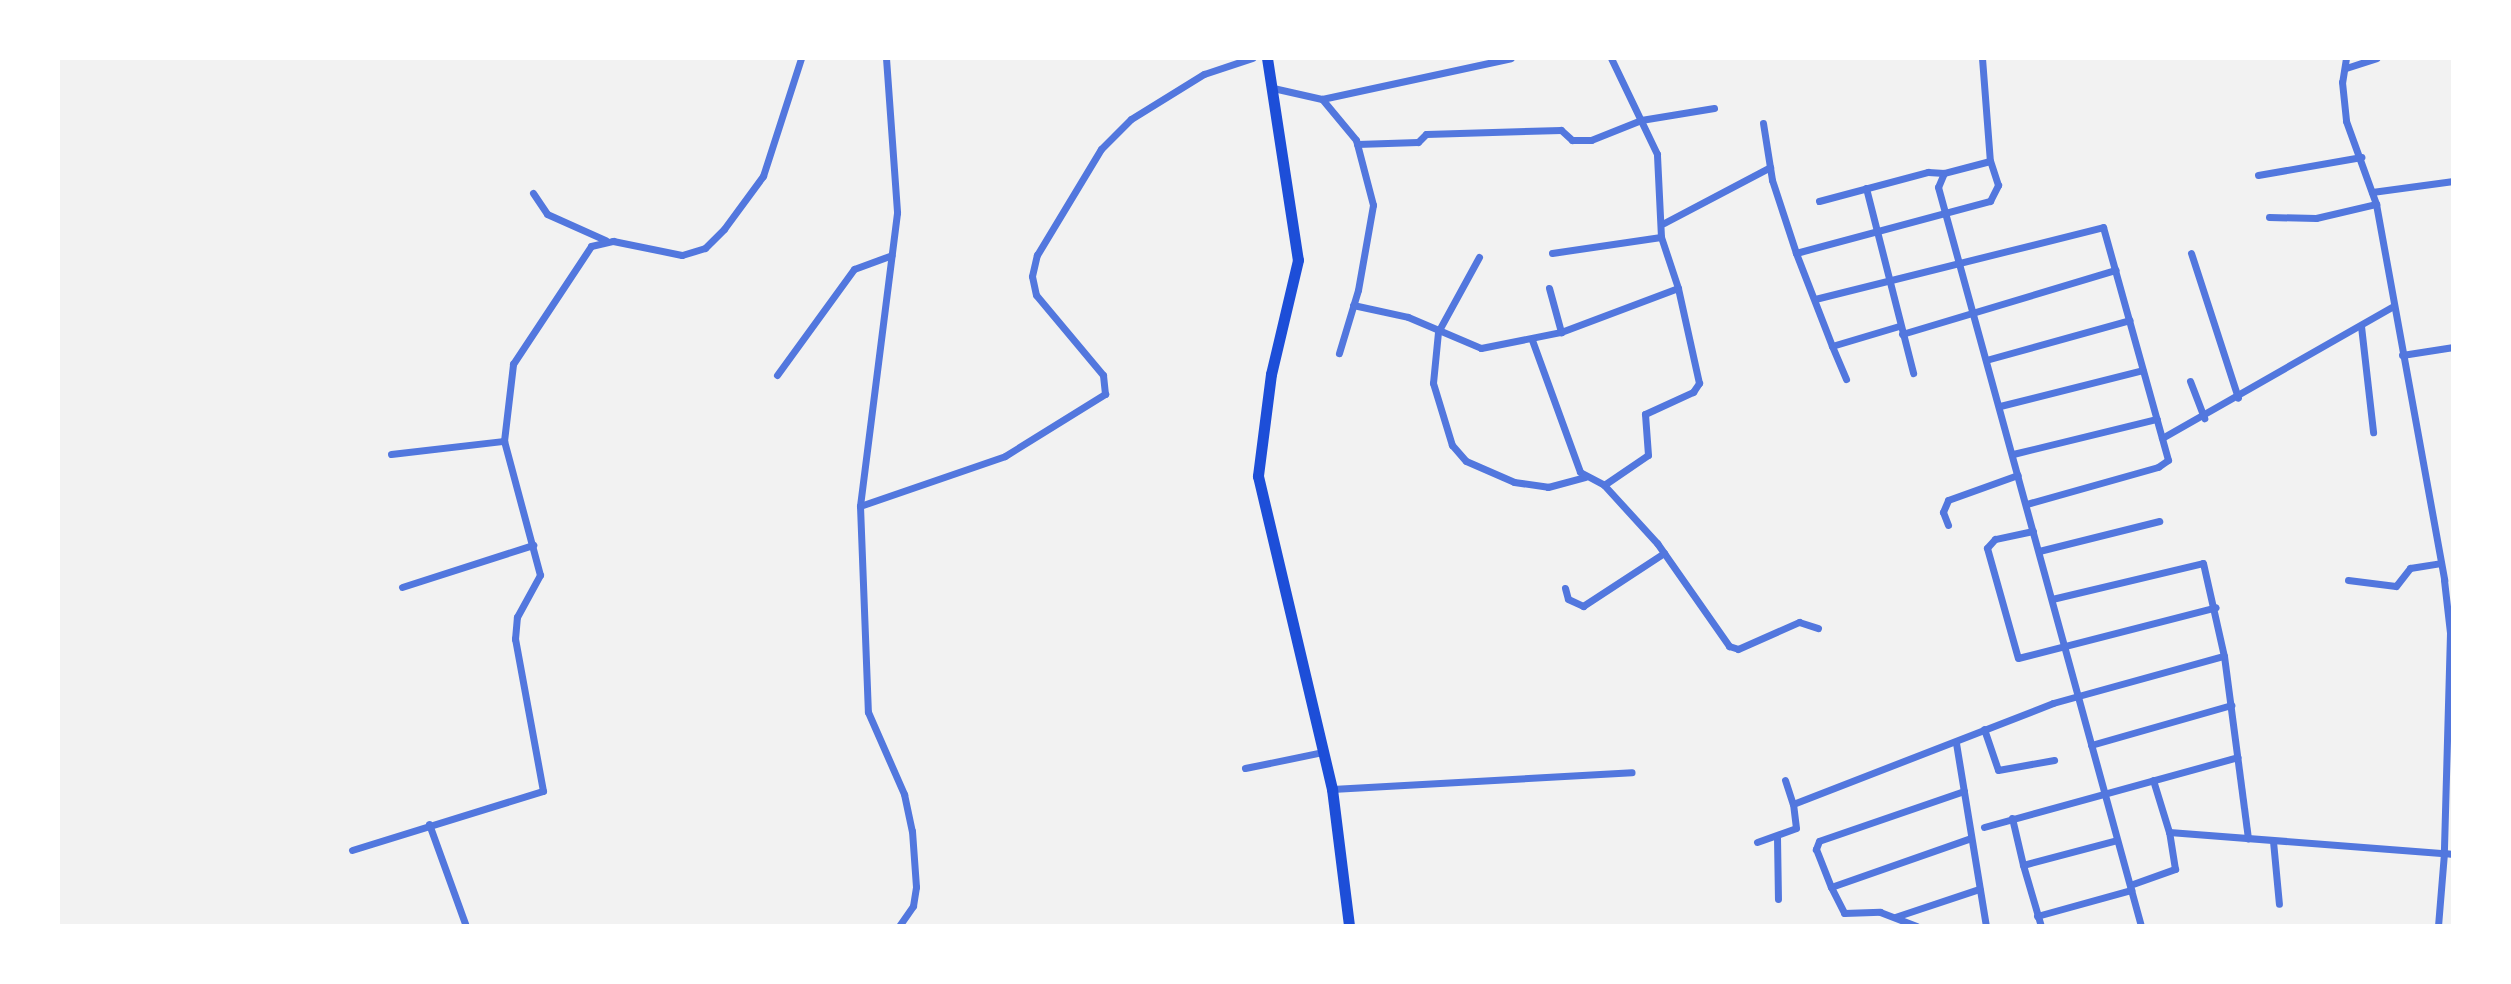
<!DOCTYPE html>
<style>
body{margin:0}
#map{position:relative;width:2511px;height:984px;overflow:hidden;background:#f2f2f2;font-family:Commissioner,sans-serif}
div>[style]{position:absolute}
.minor>*{height:7px;margin:-3.5px;padding:0 3.5px;transform-origin:3.5px;border-radius:3.5px;background:#5277de}
.primary>*{height:11px;margin:-5.5px;padding:0 5.5px;transform-origin:5.5px;border-radius:5.5px;background:#1d4ed8}
span{translate:-50% -50%;white-space:nowrap;text-align:center;line-height:1.15;-webkit-text-stroke:7px #fff;paint-order:stroke}
.frame{position:absolute;inset:0;border:60px solid #fff;pointer-events:none}
</style>
<div id="map">
<div class="minor">
<div style="left:886px;top:58px;width:155px;rotate:85.9deg"></div>
<div style="left:897px;top:213px;width:295px;rotate:97.2deg"></div>
<div style="left:860px;top:506px;width:206px;rotate:87.8deg"></div>
<div style="left:868px;top:712px;width:90px;rotate:66.3deg"></div>
<div style="left:904px;top:794px;width:38px;rotate:78deg"></div>
<div style="left:912px;top:831px;width:56px;rotate:85.9deg"></div>
<div style="left:916px;top:887px;width:19px;rotate:99deg"></div>
<div style="left:913px;top:906px;width:24px;rotate:125deg"></div>
<div style="left:1982px;top:58px;width:103px;rotate:85.6deg"></div>
<div style="left:1990px;top:161px;width:48px;rotate:165.4deg"></div>
<div style="left:1944px;top:173px;width:15px;rotate:113deg"></div>
<div style="left:1938px;top:187px;width:766px;rotate:74.64deg"></div>
<div style="left:2346px;top:58px;width:24px;rotate:99deg"></div>
<div style="left:2342px;top:82px;width:39px;rotate:84deg"></div>
<div style="left:2346px;top:121px;width:88px;rotate:70.1deg"></div>
<div style="left:2376px;top:204px;width:382px;rotate:79.7deg"></div>
<div style="left:2444px;top:580px;width:53px;rotate:83.5deg"></div>
<div style="left:2450px;top:633px;width:220px;rotate:91.6deg"></div>
<div style="left:2444px;top:853px;width:9px;rotate:6deg"></div>
<div style="left:2346px;top:68px;width:32px;rotate:-18deg"></div>
<div style="left:1273px;top:88px;width:50px;rotate:12.7deg"></div>
<div style="left:1322px;top:99px;width:193px;rotate:-12.2deg"></div>
<div style="left:1322px;top:99px;width:53px;rotate:50.3deg"></div>
<div style="left:1356px;top:140px;width:67px;rotate:75.3deg"></div>
<div style="left:1373px;top:205px;width:86px;rotate:100deg"></div>
<div style="left:1358px;top:290px;width:66px;rotate:106.8deg"></div>
<div style="left:1763px;top:123px;width:58px;rotate:81deg"></div>
<div style="left:1772px;top:180px;width:77px;rotate:71.8deg"></div>
<div style="left:1357px;top:144px;width:61px;rotate:-1.9deg"></div>
<div style="left:1418px;top:142px;width:11px;rotate:-45deg"></div>
<div style="left:1426px;top:134px;width:135px;rotate:-1.7deg"></div>
<div style="left:1561px;top:130px;width:15px;rotate:42deg"></div>
<div style="left:1572px;top:140px;width:19px"></div>
<div style="left:1591px;top:140px;width:54px;rotate:-21.8deg"></div>
<div style="left:1641px;top:120px;width:74px;rotate:-9.3deg"></div>
<div style="left:2258px;top:175px;width:105px;rotate:-9.9deg"></div>
<div style="left:1866px;top:188px;width:191px;rotate:75.7deg"></div>
<div style="left:2372px;top:192px;width:82px;rotate:-7.7deg"></div>
<div style="left:533px;top:193px;width:25px;rotate:56deg"></div>
<div style="left:547px;top:214px;width:64px;rotate:24.1deg"></div>
<div style="left:1819px;top:201px;width:113px;rotate:-14.9deg"></div>
<div style="left:1928px;top:172px;width:16px;rotate:4deg"></div>
<div style="left:2269px;top:217px;width:47px;rotate:1.2deg"></div>
<div style="left:2316px;top:218px;width:62px;rotate:-13.1deg"></div>
<div style="left:1664px;top:223px;width:120px;rotate:-27.8deg"></div>
<div style="left:1552px;top:253px;width:110px;rotate:-8.4deg"></div>
<div style="left:2191px;top:253px;width:152px;rotate:72deg"></div>
<div style="left:1479px;top:257px;width:85px;rotate:118.7deg"></div>
<div style="left:1438px;top:332px;width:51px;rotate:95.6deg"></div>
<div style="left:1433px;top:383px;width:65px;rotate:73deg"></div>
<div style="left:1452px;top:445px;width:21px;rotate:49deg"></div>
<div style="left:1466px;top:461px;width:52px;rotate:23.6deg"></div>
<div style="left:1514px;top:482px;width:34px;rotate:8deg"></div>
<div style="left:1548px;top:487px;width:38px;rotate:-15deg"></div>
<div style="left:1549px;top:288px;width:46px;rotate:74.7deg"></div>
<div style="left:1815px;top:299px;width:297px;rotate:-14deg"></div>
<div style="left:2103px;top:227px;width:242px;rotate:74.4deg"></div>
<div style="left:2168px;top:460px;width:12px;rotate:145deg"></div>
<div style="left:2158px;top:467px;width:137px;rotate:164.3deg"></div>
<div style="left:1353px;top:305px;width:56px;rotate:12.3deg"></div>
<div style="left:1408px;top:317px;width:79px;rotate:23deg"></div>
<div style="left:1481px;top:348px;width:82px;rotate:-11.3deg"></div>
<div style="left:1561px;top:332px;width:125px;rotate:-20.6deg"></div>
<div style="left:1678px;top:288px;width:54px;rotate:-108.4deg"></div>
<div style="left:1661px;top:237px;width:83px;rotate:-92.8deg"></div>
<div style="left:1657px;top:154px;width:106px;rotate:-115.6deg"></div>
<div style="left:1899px;top:326px;width:70px;rotate:163.4deg"></div>
<div style="left:1832px;top:346px;width:100px;rotate:-111.2deg"></div>
<div style="left:1796px;top:253px;width:201px;rotate:-15deg"></div>
<div style="left:1990px;top:201px;width:18px;rotate:-63deg"></div>
<div style="left:1998px;top:185px;width:25px;rotate:-108deg"></div>
<div style="left:2361px;top:326px;width:107px;rotate:83.5deg"></div>
<div style="left:1902px;top:334px;width:223px;rotate:-16.7deg"></div>
<div style="left:1532px;top:340px;width:140px;rotate:70deg"></div>
<div style="left:1580px;top:472px;width:27px;rotate:28deg"></div>
<div style="left:1604px;top:485px;width:79px;rotate:47.6deg"></div>
<div style="left:1657px;top:543px;width:126px;rotate:55deg"></div>
<div style="left:1729px;top:646px;width:9px;rotate:18deg"></div>
<div style="left:1738px;top:649px;width:67px;rotate:-23.9deg"></div>
<div style="left:1799px;top:622px;width:20px;rotate:18deg"></div>
<div style="left:1832px;top:346px;width:36px;rotate:67deg"></div>
<div style="left:2402px;top:355px;width:52px;rotate:-8.9deg"></div>
<div style="left:1986px;top:360px;width:149px;rotate:-15.5deg"></div>
<div style="left:777px;top:375px;width:131px;rotate:-54deg"></div>
<div style="left:854px;top:269px;width:40px;rotate:-20.2deg"></div>
<div style="left:2190px;top:381px;width:40px;rotate:69deg"></div>
<div style="left:2000px;top:406px;width:147px;rotate:-14.1deg"></div>
<div style="left:2162px;top:438px;width:265px;rotate:-29.7deg"></div>
<div style="left:391px;top:454px;width:114px;rotate:-6.6deg"></div>
<div style="left:2013px;top:454px;width:148px;rotate:-13.7deg"></div>
<div style="left:1604px;top:485px;width:53px;rotate:-34.3deg"></div>
<div style="left:1648px;top:455px;width:41px;rotate:-94.2deg"></div>
<div style="left:1645px;top:414px;width:53px;rotate:-24.6deg"></div>
<div style="left:1693px;top:392px;width:11px;rotate:-56deg"></div>
<div style="left:1699px;top:383px;width:97px;rotate:-102.5deg"></div>
<div style="left:860px;top:506px;width:153px;rotate:-19deg"></div>
<div style="left:1005px;top:456px;width:118px;rotate:-31.8deg"></div>
<div style="left:1105px;top:394px;width:19px;rotate:-96deg"></div>
<div style="left:1103px;top:375px;width:104px;rotate:-129.9deg"></div>
<div style="left:1036px;top:295px;width:19px;rotate:-102deg"></div>
<div style="left:1032px;top:276px;width:22px;rotate:-77deg"></div>
<div style="left:1037px;top:255px;width:124px;rotate:-58.9deg"></div>
<div style="left:1101px;top:149px;width:42px;rotate:-45deg"></div>
<div style="left:1131px;top:119px;width:86px;rotate:-31.7deg"></div>
<div style="left:1204px;top:74px;width:51px;rotate:-18.4deg"></div>
<div style="left:1948px;top:525px;width:14px;rotate:-111deg"></div>
<div style="left:1943px;top:512px;width:13px;rotate:-67deg"></div>
<div style="left:1948px;top:500px;width:74px;rotate:-19.7deg"></div>
<div style="left:2033px;top:531px;width:39px;rotate:168deg"></div>
<div style="left:1995px;top:539px;width:12px;rotate:132deg"></div>
<div style="left:1987px;top:548px;width:114px;rotate:74.3deg"></div>
<div style="left:2018px;top:658px;width:204px;rotate:-14.4deg"></div>
<div style="left:2039px;top:551px;width:124px;rotate:-14deg"></div>
<div style="left:2348px;top:580px;width:48px;rotate:7.1deg"></div>
<div style="left:2396px;top:586px;width:23px;rotate:-52deg"></div>
<div style="left:2410px;top:568px;width:31px;rotate:-9deg"></div>
<div style="left:402px;top:587px;width:138px;rotate:-17.8deg"></div>
<div style="left:1565px;top:588px;width:11px;rotate:75deg"></div>
<div style="left:1568px;top:599px;width:17px;rotate:25deg"></div>
<div style="left:1583px;top:606px;width:97px;rotate:-33.2deg"></div>
<div style="left:2052px;top:599px;width:155px;rotate:-13.4deg"></div>
<div style="left:2203px;top:563px;width:95px;rotate:77.3deg"></div>
<div style="left:2224px;top:656px;width:184px;rotate:82.5deg"></div>
<div style="left:1984px;top:729px;width:43px;rotate:71.1deg"></div>
<div style="left:1998px;top:770px;width:57px;rotate:-10.1deg"></div>
<div style="left:1956px;top:743px;width:185px;rotate:80.7deg"></div>
<div style="left:2091px;top:745px;width:146px;rotate:-15.9deg"></div>
<div style="left:1245px;top:768px;width:80px;rotate:-11.6deg"></div>
<div style="left:1785px;top:780px;width:25px;rotate:72deg"></div>
<div style="left:2153px;top:780px;width:54px;rotate:72.9deg"></div>
<div style="left:1332px;top:789px;width:300px;rotate:-3.2deg"></div>
<div style="left:1964px;top:791px;width:153px;rotate:161deg"></div>
<div style="left:1819px;top:841px;width:9px;rotate:111deg"></div>
<div style="left:1816px;top:849px;width:41px;rotate:68.5deg"></div>
<div style="left:1831px;top:887px;width:148px;rotate:-19.3deg"></div>
<div style="left:2012px;top:818px;width:48px;rotate:76.8deg"></div>
<div style="left:2023px;top:865px;width:97px;rotate:-14.9deg"></div>
<div style="left:429px;top:824px;width:109px;rotate:70.1deg"></div>
<div style="left:1984px;top:827px;width:263px;rotate:-15.4deg"></div>
<div style="left:1777px;top:837px;width:62px;rotate:89.1deg"></div>
<div style="left:2273px;top:841px;width:63px;rotate:84.6deg"></div>
<div style="left:1757px;top:842px;width:41px;rotate:-19.7deg"></div>
<div style="left:1796px;top:828px;width:24px;rotate:-97deg"></div>
<div style="left:1793px;top:804px;width:279px;rotate:-21.2deg"></div>
<div style="left:2053px;top:703px;width:177px;rotate:-15.4deg"></div>
<div style="left:352px;top:850px;width:200px;rotate:-17.2deg"></div>
<div style="left:543px;top:791px;width:155px;rotate:-100.4deg"></div>
<div style="left:515px;top:639px;width:22px;rotate:-85deg"></div>
<div style="left:517px;top:617px;width:48px;rotate:-61.3deg"></div>
<div style="left:540px;top:575px;width:139px;rotate:-105deg"></div>
<div style="left:504px;top:441px;width:78px;rotate:-83.3deg"></div>
<div style="left:513px;top:364px;width:141px;rotate:-56.5deg"></div>
<div style="left:591px;top:246px;width:23px;rotate:-13deg"></div>
<div style="left:613px;top:241px;width:70px;rotate:11.5deg"></div>
<div style="left:682px;top:255px;width:24px;rotate:-17deg"></div>
<div style="left:705px;top:248px;width:27px;rotate:-45deg"></div>
<div style="left:724px;top:229px;width:66px;rotate:-53.7deg"></div>
<div style="left:763px;top:176px;width:124px;rotate:-72.1deg"></div>
<div style="left:2023px;top:865px;width:64px;rotate:73.6deg"></div>
<div style="left:2130px;top:885px;width:48px;rotate:-19.6deg"></div>
<div style="left:2175px;top:869px;width:37px;rotate:-99deg"></div>
<div style="left:2169px;top:832px;width:276px;rotate:4.4deg"></div>
<div style="left:2444px;top:853px;width:73px;rotate:94.7deg"></div>
<div style="left:1831px;top:887px;width:29px;rotate:63deg"></div>
<div style="left:1844px;top:913px;width:36px;rotate:-2deg"></div>
<div style="left:1880px;top:912px;width:39px;rotate:21deg"></div>
<div style="left:2037px;top:916px;width:98px;rotate:-15.5deg"></div>
<div style="left:1895px;top:917px;width:89px;rotate:-18.4deg"></div>
</div>
<div class="primary">
<div style="left:1267px;top:58px;width:204px;rotate:81.3deg"></div>
<div style="left:1298px;top:260px;width:117px;rotate:103.3deg"></div>
<div style="left:1271px;top:374px;width:103px;rotate:97.3deg"></div>
<div style="left:1258px;top:476px;width:322px;rotate:76.7deg"></div>
<div style="left:1332px;top:789px;width:138px;rotate:82.9deg"></div>
</div>
<div class="frame"></div>
</div>
